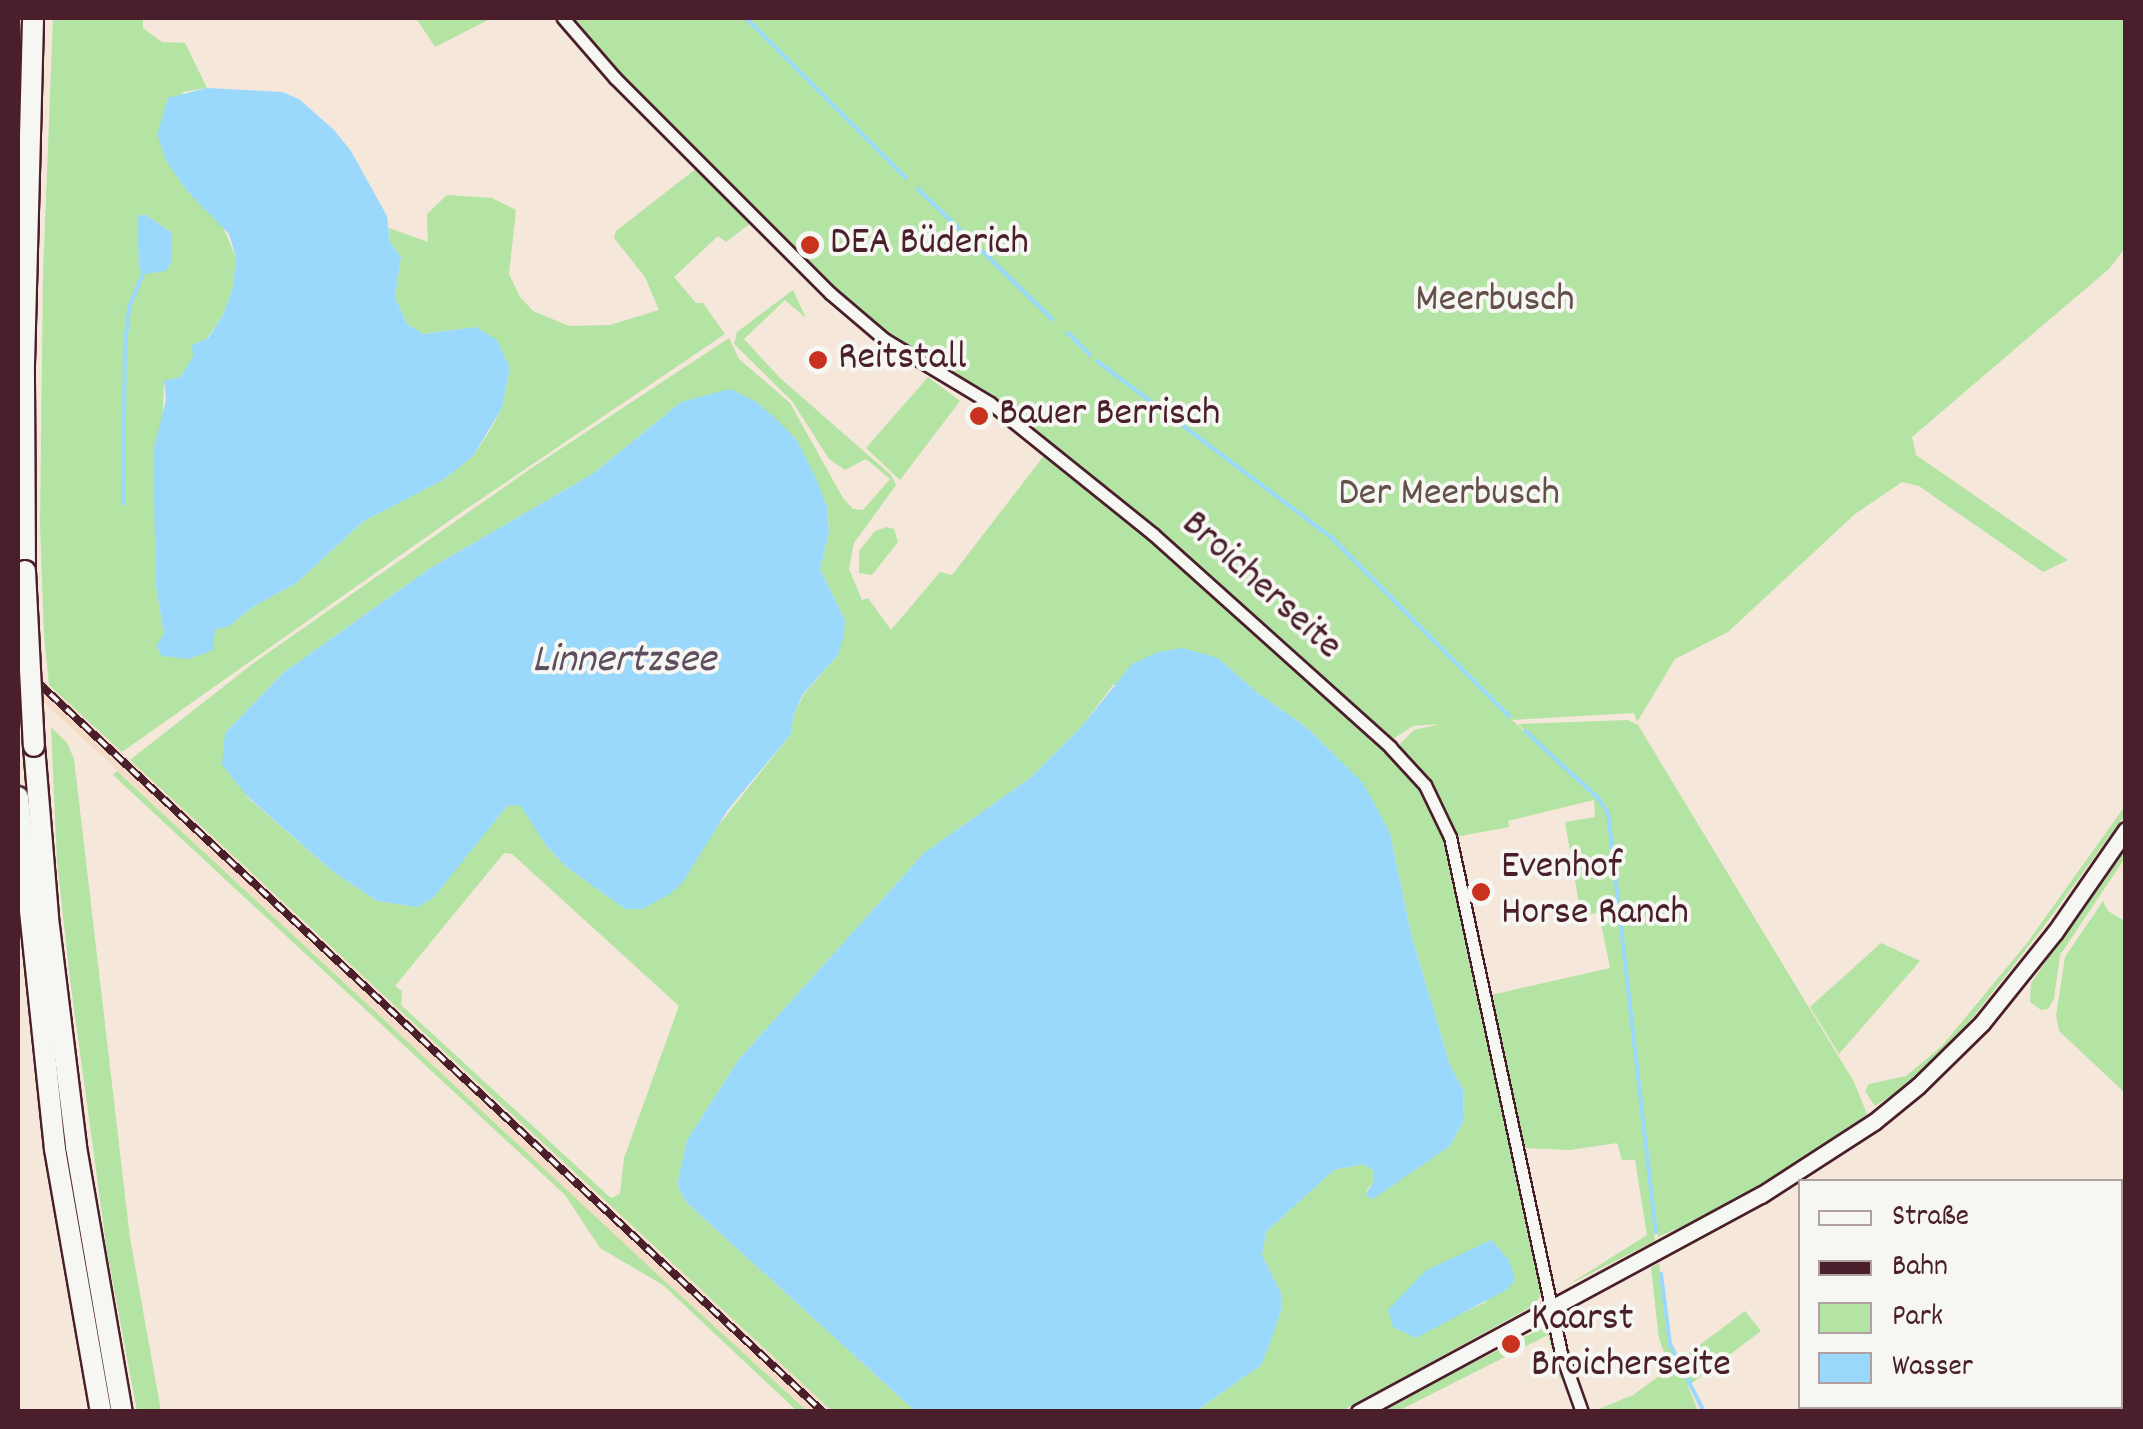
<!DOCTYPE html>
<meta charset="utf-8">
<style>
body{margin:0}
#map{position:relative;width:2143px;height:1429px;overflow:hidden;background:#f5e7da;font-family:Dekko,sans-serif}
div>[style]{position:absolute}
.built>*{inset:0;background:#f4dcc9}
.green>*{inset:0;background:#b3e4a4}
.water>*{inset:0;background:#9ad9fc}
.stream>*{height:4px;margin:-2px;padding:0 2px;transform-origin:2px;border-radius:2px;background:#9ad9fc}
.roads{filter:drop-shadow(2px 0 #4a1f2b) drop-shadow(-2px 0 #4a1f2b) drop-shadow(0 2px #4a1f2b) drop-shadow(0 -2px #4a1f2b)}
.minor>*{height:11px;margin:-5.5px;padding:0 5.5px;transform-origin:5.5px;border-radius:5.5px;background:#f6f6f2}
.secondary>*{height:15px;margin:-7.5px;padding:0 7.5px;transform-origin:7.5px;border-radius:7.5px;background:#f6f6f2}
.motorway>*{height:20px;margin:-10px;padding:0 10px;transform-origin:10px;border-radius:10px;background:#f6f6f2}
.rail>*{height:8px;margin-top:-4px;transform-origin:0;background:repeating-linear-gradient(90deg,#f6f6f2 0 11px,#4a1f2b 0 22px);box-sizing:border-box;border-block:2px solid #4a1f2b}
.bridges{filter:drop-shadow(2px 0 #4a1f2b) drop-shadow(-2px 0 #4a1f2b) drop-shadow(0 2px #4a1f2b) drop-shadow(0 -2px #4a1f2b)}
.motorway-bridge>*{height:20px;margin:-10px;padding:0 10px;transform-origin:10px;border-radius:10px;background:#f6f6f2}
.dots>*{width:28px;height:28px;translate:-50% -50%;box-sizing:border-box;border:5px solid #f6f6f2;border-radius:50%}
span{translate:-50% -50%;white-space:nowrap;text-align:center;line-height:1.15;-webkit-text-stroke:8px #f6f6f2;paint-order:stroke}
.poi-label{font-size:40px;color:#4a1f2b}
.left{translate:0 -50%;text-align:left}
.park-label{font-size:40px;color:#645049}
.street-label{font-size:40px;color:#4a1f2b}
.water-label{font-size:42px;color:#5e4e5f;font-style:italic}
.frame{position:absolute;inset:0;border:20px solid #4a1f2b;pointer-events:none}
.legend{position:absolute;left:1798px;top:1179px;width:325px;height:230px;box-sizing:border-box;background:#f6f6f2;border:2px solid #b1a0a2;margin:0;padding:12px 18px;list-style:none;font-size:30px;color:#4a1f2b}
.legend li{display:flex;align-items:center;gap:20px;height:50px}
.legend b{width:50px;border:2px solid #b1a0a2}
</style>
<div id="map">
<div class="built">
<div style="clip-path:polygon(18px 656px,618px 1214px,832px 1411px,807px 1411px,655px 1272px,18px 678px)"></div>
</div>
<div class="green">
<div style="clip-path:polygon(evenodd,53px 18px,143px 18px,143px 28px,162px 42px,185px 43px,207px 88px,183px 92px,187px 191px,219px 218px,236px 257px,233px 287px,223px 315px,180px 377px,164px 382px,156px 587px,164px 634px,213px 638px,215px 629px,228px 627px,254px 606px,295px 584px,364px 521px,443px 480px,473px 456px,489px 432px,502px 408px,510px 368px,476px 327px,422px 334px,407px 324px,395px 297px,401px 257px,390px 242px,389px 228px,428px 242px,427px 214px,447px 195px,492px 198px,516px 210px,509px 274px,520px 297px,533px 311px,569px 326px,610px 325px,659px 310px,645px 277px,614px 238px,616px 231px,697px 168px,752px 222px,726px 242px,718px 236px,674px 277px,696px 303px,703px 303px,725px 334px,456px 516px,122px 752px,49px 685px,44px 635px,40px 526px,43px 274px,53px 18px,138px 215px,146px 215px,172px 233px,139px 269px,138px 215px)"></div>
<div style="clip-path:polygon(416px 18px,492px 18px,435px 47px)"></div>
<div style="clip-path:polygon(568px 18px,2125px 18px,2125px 248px,2110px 268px,1912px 437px,1916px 455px,2068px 560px,2043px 572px,1919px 486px,1902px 482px,1855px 514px,1728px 632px,1675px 659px,1637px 722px,1634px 713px,1512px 720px,1568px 771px,1518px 724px,1628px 720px,1638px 725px,1854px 1082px,1867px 1114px,1839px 1139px,1725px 1208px,1658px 1237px,1644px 1130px,1655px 1241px,1568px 1285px,1647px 1235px,1635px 1160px,1622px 1160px,1617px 1143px,1570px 1150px,1521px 1148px,1487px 996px,1610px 968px,1599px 913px,1581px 915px,1565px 822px,1595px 817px,1594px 800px,1508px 821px,1509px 827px,1455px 837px,1429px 784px,1397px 747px,1414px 730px,1440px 724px,1413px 726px,1390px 741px,1159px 532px,980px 388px,878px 328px,836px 292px,609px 65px)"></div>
<div style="clip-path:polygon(evenodd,793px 290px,806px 318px,785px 300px,744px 339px,780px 378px,891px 475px,896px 485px,854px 543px,849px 569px,862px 600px,868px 598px,891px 630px,940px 572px,952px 575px,1046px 453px,1152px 538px,1404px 767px,1424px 792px,1447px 839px,1543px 1292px,1533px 1306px,1342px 1411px,1196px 1411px,1261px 1365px,1281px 1311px,1281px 1293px,1262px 1255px,1266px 1232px,1334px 1170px,1363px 1164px,1374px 1171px,1374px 1181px,1366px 1191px,1381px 1194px,1387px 1185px,1450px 1146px,1464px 1120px,1463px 1089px,1450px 1065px,1411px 934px,1390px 833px,1362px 783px,1306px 727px,1255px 691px,1113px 685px,1082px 726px,1030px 778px,924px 853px,739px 1059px,687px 1140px,677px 1185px,686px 1202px,915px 1411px,832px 1411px,130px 760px,255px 662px,533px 467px,729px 338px,739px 359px,790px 403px,843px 498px,853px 509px,863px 510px,890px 479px,866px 459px,845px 470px,829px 459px,792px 401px,734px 344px,737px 332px,793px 290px,755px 401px,796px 439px,827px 506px,829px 532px,820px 569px,845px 620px,838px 655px,804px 694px,793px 716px,791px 734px,710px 836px,625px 909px,565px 866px,545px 844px,521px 804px,507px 806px,452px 873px,417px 907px,377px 901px,332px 871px,247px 797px,225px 733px,283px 673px,429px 569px,594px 473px,681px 402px,755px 401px,793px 290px,504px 853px,512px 854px,679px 1006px,624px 1158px,620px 1194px,611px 1198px,401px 1005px,402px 991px,395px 986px,504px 853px,793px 290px,1450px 1260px,1486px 1302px,1461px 1314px,1425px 1272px,1450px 1260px)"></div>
<div style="clip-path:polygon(928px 377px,960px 401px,900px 480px,866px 448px)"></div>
<div style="clip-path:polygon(887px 527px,894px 529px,898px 542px,872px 575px,859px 573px,859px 551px,875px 531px)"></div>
<div style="clip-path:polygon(51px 727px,67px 743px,74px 759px,130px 1238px,161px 1411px,137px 1411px,107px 1251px,70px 979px,57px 861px)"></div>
<div style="clip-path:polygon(117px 771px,655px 1272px,807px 1411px,797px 1411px,663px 1285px,600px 1248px,565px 1195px,113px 775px)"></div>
<div style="clip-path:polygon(2125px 806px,2125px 815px,2042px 929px,1959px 1035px,1912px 1082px,1875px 1106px,1865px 1091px,1869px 1084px,1906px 1076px,1942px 1046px,2027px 943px)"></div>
<div style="clip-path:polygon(2125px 848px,2125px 858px,2060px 955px,2054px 999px,2048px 1009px,2041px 1010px,2030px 1002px,2031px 983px)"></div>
<div style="clip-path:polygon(2103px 901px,2108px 911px,2125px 921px,2125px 1093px,2059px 1031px,2056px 1015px,2065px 957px)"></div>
<div style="clip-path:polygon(1881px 943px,1920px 961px,1839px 1054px,1810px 1007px)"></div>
<div style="clip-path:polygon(1659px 1263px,1669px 1345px,1677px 1362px,1745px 1311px,1761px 1331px,1688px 1386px,1698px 1411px,1594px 1411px,1633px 1395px,1670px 1368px,1659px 1339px,1651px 1268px)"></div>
<div style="clip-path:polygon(1546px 1326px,1552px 1329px,1564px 1377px,1560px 1379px,1548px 1335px,1398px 1411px,1376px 1412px)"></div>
</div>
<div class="water">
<div style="clip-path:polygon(207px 88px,282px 92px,299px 99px,334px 130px,351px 151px,387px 216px,390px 242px,401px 257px,395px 297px,407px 324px,423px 334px,476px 327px,497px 340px,510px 368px,502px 408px,473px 456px,443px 480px,364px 521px,295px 584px,254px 606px,228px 627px,215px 629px,213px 650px,189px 659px,162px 656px,156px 646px,164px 634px,156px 587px,153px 451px,166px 400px,164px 381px,180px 377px,193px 357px,192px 345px,208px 338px,223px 315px,233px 287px,236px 257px,229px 234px,187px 191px,167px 162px,157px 135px,168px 98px)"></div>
<div style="clip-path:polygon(137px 215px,146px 215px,172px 233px,172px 261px,166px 271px,143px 274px,139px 269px)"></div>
<div style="clip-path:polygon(730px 389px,755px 401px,774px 417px,796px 439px,814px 474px,827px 506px,829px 533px,820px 569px,845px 620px,844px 635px,838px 655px,803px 694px,793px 716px,791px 734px,727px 811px,683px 882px,670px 894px,642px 909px,625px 909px,565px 866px,545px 844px,520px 805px,507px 806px,433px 898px,417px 907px,377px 901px,332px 871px,247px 796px,222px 765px,225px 733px,283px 673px,429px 569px,594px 473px,681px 402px)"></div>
<div style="clip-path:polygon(1183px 648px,1218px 658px,1255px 691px,1306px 727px,1363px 783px,1390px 833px,1411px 934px,1450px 1065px,1463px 1089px,1464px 1120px,1450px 1146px,1373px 1199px,1365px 1195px,1374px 1181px,1374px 1171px,1363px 1164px,1334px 1170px,1266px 1232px,1262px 1255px,1281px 1293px,1281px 1311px,1267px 1351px,1261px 1365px,1196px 1411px,915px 1411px,686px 1202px,677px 1185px,687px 1140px,739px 1059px,924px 853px,1030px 778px,1082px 726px,1132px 664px,1158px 652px)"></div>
<div style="clip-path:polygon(1491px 1240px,1509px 1260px,1515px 1280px,1506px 1290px,1416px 1338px,1393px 1327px,1388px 1310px,1425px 1271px)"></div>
</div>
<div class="stream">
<div style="left:746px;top:18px;width:226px;rotate:45deg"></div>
<div style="left:918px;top:189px;width:187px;rotate:44.1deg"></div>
<div style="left:1068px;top:333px;width:31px;rotate:45deg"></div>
<div style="left:1097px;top:361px;width:296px;rotate:37deg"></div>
<div style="left:1333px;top:539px;width:250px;rotate:45.2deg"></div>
<div style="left:123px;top:504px;width:158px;rotate:-89.3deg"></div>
<div style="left:125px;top:346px;width:39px;rotate:-84deg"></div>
<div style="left:129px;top:307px;width:36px;rotate:-67deg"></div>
<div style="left:1525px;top:731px;width:98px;rotate:42.5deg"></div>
<div style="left:1597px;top:797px;width:19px;rotate:55deg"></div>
<div style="left:1608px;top:813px;width:422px;rotate:83.5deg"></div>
<div style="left:1661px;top:1274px;width:71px;rotate:82.7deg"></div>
<div style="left:1670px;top:1344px;width:76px;rotate:63.4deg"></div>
</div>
<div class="roads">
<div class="minor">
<div style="left:563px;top:18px;width:79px;rotate:49.1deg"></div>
<div style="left:615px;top:78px;width:304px;rotate:45deg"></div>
<div style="left:830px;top:293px;width:71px;rotate:40.4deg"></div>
<div style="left:884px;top:339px;width:124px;rotate:31.1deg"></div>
<div style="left:990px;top:403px;width:209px;rotate:38.8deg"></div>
<div style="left:1153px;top:534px;width:319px;rotate:41.9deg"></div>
<div style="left:1390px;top:747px;width:52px;rotate:47.4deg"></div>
<div style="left:1425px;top:785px;width:58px;rotate:64.3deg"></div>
<div style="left:1450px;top:837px;width:528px;rotate:77.86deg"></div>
<div style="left:1561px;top:1353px;width:63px;rotate:70.4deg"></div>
</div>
<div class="secondary">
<div style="left:1359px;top:1412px;width:457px;rotate:-28.4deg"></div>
<div style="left:1761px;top:1195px;width:135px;rotate:-32.9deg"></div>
<div style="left:1874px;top:1122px;width:57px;rotate:-39.3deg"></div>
<div style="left:1918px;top:1086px;width:90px;rotate:-44.5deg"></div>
<div style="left:1982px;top:1023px;width:117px;rotate:-51.3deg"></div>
<div style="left:2055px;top:932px;width:124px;rotate:-55.2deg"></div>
</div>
<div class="motorway">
<div style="left:25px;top:571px;width:207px;rotate:-90.3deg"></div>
<div style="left:24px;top:364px;width:346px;rotate:-88.5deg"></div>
<div style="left:34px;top:746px;width:173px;rotate:85.3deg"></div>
<div style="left:48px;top:918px;width:231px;rotate:83deg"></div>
<div style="left:76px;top:1147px;width:269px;rotate:80.2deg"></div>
<div style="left:18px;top:797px;width:354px;rotate:84deg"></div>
<div style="left:55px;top:1149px;width:267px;rotate:80.1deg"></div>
</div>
</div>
<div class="rail">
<div style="left:18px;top:664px;width:1099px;rotate:42.9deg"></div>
</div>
<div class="bridges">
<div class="motorway-bridge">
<div style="left:25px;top:571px;width:175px;rotate:87.1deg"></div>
</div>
</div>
<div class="dots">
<div style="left:810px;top:245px;background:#c8321e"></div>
<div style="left:818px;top:360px;background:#c8321e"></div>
<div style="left:979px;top:416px;background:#c8321e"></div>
<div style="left:1481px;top:892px;background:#c8321e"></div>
<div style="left:1511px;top:1344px;background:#c8321e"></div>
</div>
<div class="poi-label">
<span class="left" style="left:830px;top:245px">DEA Büderich</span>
<span class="left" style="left:838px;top:360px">Reitstall</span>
<span class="left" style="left:999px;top:416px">Bauer Berrisch</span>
<span class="left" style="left:1501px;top:892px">Evenhof<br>Horse Ranch</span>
<span class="left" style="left:1531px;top:1344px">Kaarst<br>Broicherseite</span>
</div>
<div class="park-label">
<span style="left:1495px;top:302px">Meerbusch</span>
<span style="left:1449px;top:496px">Der Meerbusch</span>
</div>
<div class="street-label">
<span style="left:1260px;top:587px;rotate:42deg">Broicherseite</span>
</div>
<div class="water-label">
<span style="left:624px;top:662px">Linnertzsee</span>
</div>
<div class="frame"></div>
<ul class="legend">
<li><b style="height:12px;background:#f6f6f2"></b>Straße</li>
<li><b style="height:12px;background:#4a1f2b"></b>Bahn</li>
<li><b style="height:28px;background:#b3e4a4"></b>Park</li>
<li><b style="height:28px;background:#9ad9fc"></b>Wasser</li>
</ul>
</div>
